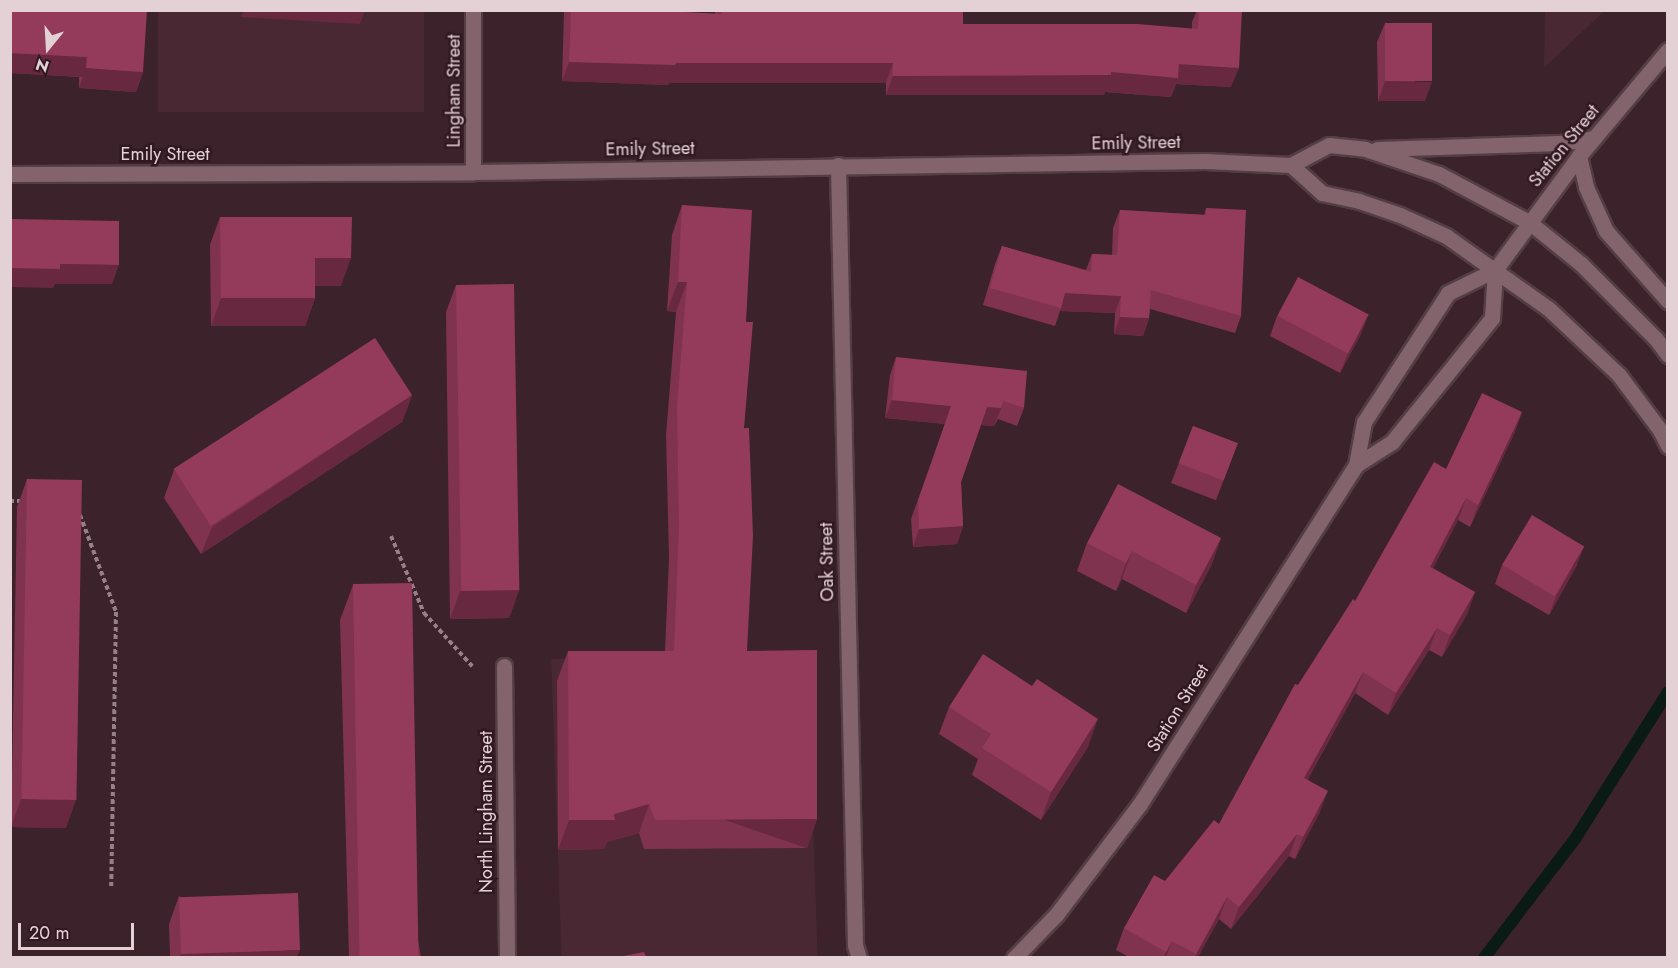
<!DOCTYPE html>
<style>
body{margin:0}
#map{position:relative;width:1678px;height:968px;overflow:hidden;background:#3c222a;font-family:Jost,sans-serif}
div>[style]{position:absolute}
.built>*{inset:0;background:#492833;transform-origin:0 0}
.stream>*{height:12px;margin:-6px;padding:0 6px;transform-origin:6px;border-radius:6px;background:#0a1a15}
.path>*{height:4px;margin-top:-2px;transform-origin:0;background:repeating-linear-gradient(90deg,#968187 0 4.5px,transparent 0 7.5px)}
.roads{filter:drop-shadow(2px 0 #543e46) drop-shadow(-2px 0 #543e46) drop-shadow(0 2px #543e46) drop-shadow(0 -2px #543e46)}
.street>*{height:15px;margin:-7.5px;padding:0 7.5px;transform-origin:7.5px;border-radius:7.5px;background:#83646d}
.secondary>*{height:15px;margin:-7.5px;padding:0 7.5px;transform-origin:7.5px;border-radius:7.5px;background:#83646d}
.wall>*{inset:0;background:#7f334f;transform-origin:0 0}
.shaded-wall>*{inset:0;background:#682940;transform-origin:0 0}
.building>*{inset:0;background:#943b5c;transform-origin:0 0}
span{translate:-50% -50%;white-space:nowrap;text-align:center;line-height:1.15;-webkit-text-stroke:5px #321821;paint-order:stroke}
.street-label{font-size:18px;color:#e3d1d6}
.frame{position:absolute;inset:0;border:12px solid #e3d1d6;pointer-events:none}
.north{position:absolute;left:18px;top:18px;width:60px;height:60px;-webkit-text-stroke:4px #321821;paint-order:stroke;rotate:198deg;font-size:16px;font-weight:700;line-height:24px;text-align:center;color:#e3d1d6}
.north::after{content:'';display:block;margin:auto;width:21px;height:27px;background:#e3d1d6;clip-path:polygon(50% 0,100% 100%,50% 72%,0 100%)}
.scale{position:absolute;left:18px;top:923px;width:116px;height:27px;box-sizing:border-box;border:3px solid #e3d1d6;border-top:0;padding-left:8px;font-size:18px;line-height:21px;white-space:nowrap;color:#e3d1d6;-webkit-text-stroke:4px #321821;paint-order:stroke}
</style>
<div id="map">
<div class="built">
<div style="left:158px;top:11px;width:266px;height:101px"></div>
<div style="clip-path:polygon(1545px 11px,1545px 10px,1604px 11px,1544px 68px)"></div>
<div style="left:807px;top:650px;width:307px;height:256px;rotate:88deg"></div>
</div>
<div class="stream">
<div style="left:1484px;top:958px;width:150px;rotate:-52.6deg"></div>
<div style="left:1575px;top:839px;width:174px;rotate:-57.7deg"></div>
</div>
<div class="path">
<div style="left:10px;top:501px;width:12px"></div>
<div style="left:80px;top:515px;width:103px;rotate:69.6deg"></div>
<div style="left:116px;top:612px;width:277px;rotate:91deg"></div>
<div style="left:391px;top:536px;width:84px;rotate:66.8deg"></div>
<div style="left:424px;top:613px;width:73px;rotate:47.8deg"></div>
</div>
<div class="roads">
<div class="street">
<div style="left:473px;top:10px;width:162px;rotate:90deg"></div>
<div style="left:838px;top:165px;width:780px;rotate:88.75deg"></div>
<div style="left:855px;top:945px;width:14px;rotate:73deg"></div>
<div style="left:504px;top:666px;width:292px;rotate:89.4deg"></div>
</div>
<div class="secondary">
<div style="left:1377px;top:149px;width:183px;rotate:-1.9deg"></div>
<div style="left:1560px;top:143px;width:34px;rotate:-8deg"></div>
<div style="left:1579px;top:156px;width:32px;rotate:77deg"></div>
<div style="left:1586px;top:187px;width:48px;rotate:65.6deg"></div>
<div style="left:1606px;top:231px;width:94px;rotate:48.5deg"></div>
<div style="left:1291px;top:165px;width:42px;rotate:42.1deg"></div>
<div style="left:1322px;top:193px;width:38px;rotate:12deg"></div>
<div style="left:1359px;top:201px;width:43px;rotate:18.9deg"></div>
<div style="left:1400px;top:215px;width:51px;rotate:24.5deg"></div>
<div style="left:1446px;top:236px;width:126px;rotate:35.3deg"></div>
<div style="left:1549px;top:309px;width:96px;rotate:43.3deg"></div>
<div style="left:1619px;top:375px;width:69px;rotate:53.3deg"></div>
<div style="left:1660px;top:430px;width:18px;rotate:63deg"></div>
<div style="left:10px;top:174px;width:463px;rotate:-0.2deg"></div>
<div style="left:473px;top:172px;width:732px;rotate:-0.86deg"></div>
<div style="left:1205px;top:161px;width:86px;rotate:2.7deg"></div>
<div style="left:1291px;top:165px;width:43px;rotate:-27.8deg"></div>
<div style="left:1329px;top:145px;width:36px;rotate:6deg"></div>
<div style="left:1365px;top:149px;width:78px;rotate:18.7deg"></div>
<div style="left:1439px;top:174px;width:102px;rotate:28.1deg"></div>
<div style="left:1529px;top:222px;width:67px;rotate:38.9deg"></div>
<div style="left:1581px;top:264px;width:106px;rotate:45deg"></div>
<div style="left:1656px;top:339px;width:20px;rotate:53deg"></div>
<div style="left:1356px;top:465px;width:43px;rotate:-32.6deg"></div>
<div style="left:1392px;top:442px;width:159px;rotate:-51.1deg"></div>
<div style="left:1492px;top:318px;width:48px;rotate:-86.4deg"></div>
<div style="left:1014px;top:958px;width:60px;rotate:-45.7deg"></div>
<div style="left:1056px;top:915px;width:139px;rotate:-52.9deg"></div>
<div style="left:1140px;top:804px;width:402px;rotate:-57.5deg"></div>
<div style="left:1356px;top:465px;width:44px;rotate:-79.5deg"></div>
<div style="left:1364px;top:422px;width:154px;rotate:-56.9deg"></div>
<div style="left:1448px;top:293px;width:52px;rotate:-26.1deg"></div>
<div style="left:1495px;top:270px;width:142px;rotate:-53.6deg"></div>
<div style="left:1579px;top:156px;width:138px;rotate:-50deg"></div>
</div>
</div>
<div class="wall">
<div style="clip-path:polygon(10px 10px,143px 72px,136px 92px,79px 88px,79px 77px,10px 73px)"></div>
<div style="clip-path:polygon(564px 10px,645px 10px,715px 14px,715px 10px,963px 10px,963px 24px,1192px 29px,1192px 22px,1197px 10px,1242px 10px,1231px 87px,1176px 84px,1171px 97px,1105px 92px,1104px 95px,886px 95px,886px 83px,669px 83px,668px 85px,562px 81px)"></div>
<div style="clip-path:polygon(1385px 23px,1425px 101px,1378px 101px,1377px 42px)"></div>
<div style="clip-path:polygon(682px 205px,746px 322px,744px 428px,747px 651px,817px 819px,807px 848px,644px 849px,639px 833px,607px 842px,604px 849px,558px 850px,557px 681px,568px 651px,665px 651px,669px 558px,666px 435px,676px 312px,667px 311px,672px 235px)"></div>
<div style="clip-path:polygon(1206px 208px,1241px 316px,1235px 333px,1150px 309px,1149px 318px,1143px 336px,1114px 334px,1115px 313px,1060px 311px,1055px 326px,983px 305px,995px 264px,1002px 246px,1086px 270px,1092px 254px,1112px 255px,1113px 228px,1120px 210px,1204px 215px)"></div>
<div style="clip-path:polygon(220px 217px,341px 286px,315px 286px,315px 298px,305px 326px,211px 326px,210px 245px)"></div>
<div style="clip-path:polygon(456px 285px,519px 590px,509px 618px,450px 619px,446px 312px)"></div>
<div style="clip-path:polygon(1277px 316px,1361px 334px,1340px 373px,1270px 336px)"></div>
<div style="clip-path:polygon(896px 357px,1024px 408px,1017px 426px,998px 419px,994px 426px,981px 425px,961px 482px,963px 526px,957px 544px,913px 547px,911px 519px,945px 424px,885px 418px,890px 375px)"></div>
<div style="clip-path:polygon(412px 395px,402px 422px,201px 554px,164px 498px,174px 470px)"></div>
<div style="clip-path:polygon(1522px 412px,1514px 434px,1470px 527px,1458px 520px,1433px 568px,1475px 592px,1467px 614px,1442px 657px,1429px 650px,1388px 715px,1355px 693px,1308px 779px,1320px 812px,1295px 859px,1289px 856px,1231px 929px,1219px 919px,1198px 957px,1129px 957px,1116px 950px,1124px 928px,1165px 881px,1219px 824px,1298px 685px,1446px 469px)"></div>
<div style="left:1193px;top:426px;width:48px;height:61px;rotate:21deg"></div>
<div style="clip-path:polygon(27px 479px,66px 828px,11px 827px,17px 507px)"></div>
<div style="clip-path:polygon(1221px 538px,1211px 566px,1186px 613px,1122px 579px,1116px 591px,1077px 571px,1087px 543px)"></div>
<div style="clip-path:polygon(1502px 565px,1577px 565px,1549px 615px,1495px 584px)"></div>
<div style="clip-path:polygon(353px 585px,421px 957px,349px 957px,340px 620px)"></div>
<div style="clip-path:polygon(949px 707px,1088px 747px,1041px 820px,972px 775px,978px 759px,939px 734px)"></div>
<div style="clip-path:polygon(179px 896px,297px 957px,170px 957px,169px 924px)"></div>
</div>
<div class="shaded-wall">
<div style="clip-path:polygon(244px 10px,365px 10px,360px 24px,241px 17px)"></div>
<div style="left:10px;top:53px;width:77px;height:20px;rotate:3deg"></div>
<div style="clip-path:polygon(569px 62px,676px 63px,893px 63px,886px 83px,669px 83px,668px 85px,562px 81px)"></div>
<div style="clip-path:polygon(1179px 64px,1239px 68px,1231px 87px,1176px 84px,1171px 97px,1105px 92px,1104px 95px,886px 95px,893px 76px,1111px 72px)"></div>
<div style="clip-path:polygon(86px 68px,143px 72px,136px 92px,79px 88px)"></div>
<div style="clip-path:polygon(1385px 81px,1432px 82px,1425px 101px,1378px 101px)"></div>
<div style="clip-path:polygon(315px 258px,351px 258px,341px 286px,305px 286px)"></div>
<div style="clip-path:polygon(60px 264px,119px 265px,112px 284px,55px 284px,53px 288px,10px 287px,10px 268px)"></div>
<div style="clip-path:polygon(678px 282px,687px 282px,676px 312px,667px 311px)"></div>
<div style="clip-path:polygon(1065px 293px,1121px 296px,1115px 313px,1060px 311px)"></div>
<div style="clip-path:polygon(221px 298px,315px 298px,305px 326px,211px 326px)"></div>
<div style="clip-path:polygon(1369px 314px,1361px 334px,1340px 373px,1348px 353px)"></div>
<div style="clip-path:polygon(1120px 317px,1149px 318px,1143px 336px,1114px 334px)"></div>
<div style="clip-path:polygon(412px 395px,402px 422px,201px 554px,212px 527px)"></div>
<div style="clip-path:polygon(892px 400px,951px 406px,945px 424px,885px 418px)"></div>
<div style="clip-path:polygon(1004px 401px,994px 426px,981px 425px,987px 407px)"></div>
<div style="clip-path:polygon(1522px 412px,1514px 434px,1470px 527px,1478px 505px)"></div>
<div style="clip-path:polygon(1466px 498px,1458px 520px,1422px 588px,1430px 567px)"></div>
<div style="clip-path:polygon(963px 526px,957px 544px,913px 547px,919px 529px)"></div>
<div style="clip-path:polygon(1221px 538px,1211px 566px,1186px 613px,1196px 585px)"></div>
<div style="clip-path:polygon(1584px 546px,1577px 565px,1549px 615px,1556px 596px)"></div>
<div style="clip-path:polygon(1132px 551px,1122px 579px,1116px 591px,1126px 563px)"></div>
<div style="clip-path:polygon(519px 590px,509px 618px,450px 619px,460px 591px)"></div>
<div style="clip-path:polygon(1475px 592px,1467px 614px,1442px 657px,1450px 635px)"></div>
<div style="clip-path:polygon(1437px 628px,1429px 650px,1388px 715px,1396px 693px)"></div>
<div style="clip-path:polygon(1363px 672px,1355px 693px,1296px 800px,1304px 778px)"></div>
<div style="clip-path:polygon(1098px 719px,1088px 747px,1041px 820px,1051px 792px)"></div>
<div style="clip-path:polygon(1328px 791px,1320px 812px,1295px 859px,1303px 837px)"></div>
<div style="clip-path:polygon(21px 799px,76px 800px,66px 828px,11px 827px)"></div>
<div style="clip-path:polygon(649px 804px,639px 833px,607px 842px,604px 849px,558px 850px,569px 820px,614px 814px)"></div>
<div style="left:817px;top:819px;width:31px;height:162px;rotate:109deg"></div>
<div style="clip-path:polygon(1297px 834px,1289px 856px,1231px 929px,1239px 907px)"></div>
<div style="clip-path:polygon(1227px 897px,1219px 919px,1198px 957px,1195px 957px)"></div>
<div style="clip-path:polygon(1172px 941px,1166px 957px,1164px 957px,1166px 952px)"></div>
<div style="clip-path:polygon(300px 950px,297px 957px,180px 957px,181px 953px)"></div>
</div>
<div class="building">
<div style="clip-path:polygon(10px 10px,147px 10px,143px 72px,86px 68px,87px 57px,10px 53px)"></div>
<div style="clip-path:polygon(571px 10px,645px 10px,722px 14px,722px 10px,963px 10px,963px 24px,1137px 24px,1198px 29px,1199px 10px,1242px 10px,1239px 68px,1179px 64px,1178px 78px,1111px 72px,1111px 75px,893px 76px,893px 63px,676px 63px,675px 65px,569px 62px)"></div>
<div style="left:1385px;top:23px;width:47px;height:58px"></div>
<div style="clip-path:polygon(682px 205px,752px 210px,746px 322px,753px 322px,744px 428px,749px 428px,753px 536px,747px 651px,817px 650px,817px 819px,655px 820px,649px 804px,614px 814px,615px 820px,569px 820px,568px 651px,674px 651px,679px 528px,677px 406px,687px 282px,678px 282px)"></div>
<div style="clip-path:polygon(1206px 208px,1246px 210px,1241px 316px,1151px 290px,1149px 318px,1120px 317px,1121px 296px,1065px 293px,1061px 308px,990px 288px,1002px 246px,1091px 272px,1092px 254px,1117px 255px,1120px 210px,1206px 215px)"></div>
<div style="clip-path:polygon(220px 217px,352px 217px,351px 258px,315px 258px,315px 298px,221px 298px)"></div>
<div style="clip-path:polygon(10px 219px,119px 221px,119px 265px,60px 264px,60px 269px,10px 268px)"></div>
<div style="left:1298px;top:277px;width:80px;height:44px;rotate:28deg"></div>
<div style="left:514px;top:284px;width:306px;height:58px;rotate:89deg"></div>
<div style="left:375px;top:338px;width:68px;height:240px;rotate:57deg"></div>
<div style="clip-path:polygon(896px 357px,1027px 371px,1024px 408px,1004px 401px,1001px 408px,987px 407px,961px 482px,963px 526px,919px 529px,918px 501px,951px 406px,892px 400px)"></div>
<div style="clip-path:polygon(1482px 393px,1522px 412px,1478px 505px,1466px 498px,1430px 567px,1475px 592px,1450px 635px,1437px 628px,1396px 693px,1363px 672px,1304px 778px,1328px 791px,1303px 837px,1297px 834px,1239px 907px,1227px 897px,1196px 954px,1172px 941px,1166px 952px,1124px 928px,1154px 875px,1165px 881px,1214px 820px,1219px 824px,1295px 684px,1298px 685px,1353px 599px,1355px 601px,1434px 462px,1446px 469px)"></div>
<div style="left:1193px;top:426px;width:48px;height:40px;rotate:21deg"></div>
<div style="left:27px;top:479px;width:55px;height:320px;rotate:1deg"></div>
<div style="clip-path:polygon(1118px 484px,1221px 538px,1196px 585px,1132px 551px,1126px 563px,1087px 543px)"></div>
<div style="left:1532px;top:515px;width:61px;height:58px;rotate:31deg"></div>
<div style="left:412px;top:583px;width:374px;height:59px;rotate:89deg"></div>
<div style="clip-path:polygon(983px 654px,1032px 686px,1037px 679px,1098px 719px,1051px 792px,982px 748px,991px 734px,949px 707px)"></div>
<div style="left:298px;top:893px;width:57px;height:119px;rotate:88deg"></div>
<div style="clip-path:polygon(644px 952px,646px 957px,618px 957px)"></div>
</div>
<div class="street-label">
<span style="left:454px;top:91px;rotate:-90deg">Lingham Street</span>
<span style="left:1136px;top:143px;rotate:-1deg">Emily Street</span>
<span style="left:1564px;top:146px;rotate:-51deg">Station Street</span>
<span style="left:650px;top:149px;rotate:-1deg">Emily Street</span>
<span style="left:165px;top:154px">Emily Street</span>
<span style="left:827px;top:562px;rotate:-91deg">Oak Street</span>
<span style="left:1178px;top:708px;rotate:-58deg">Station Street</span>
<span style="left:486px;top:812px;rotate:-90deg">North Lingham Street</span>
</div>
<div class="frame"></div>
<div class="north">N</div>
<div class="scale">20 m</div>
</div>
